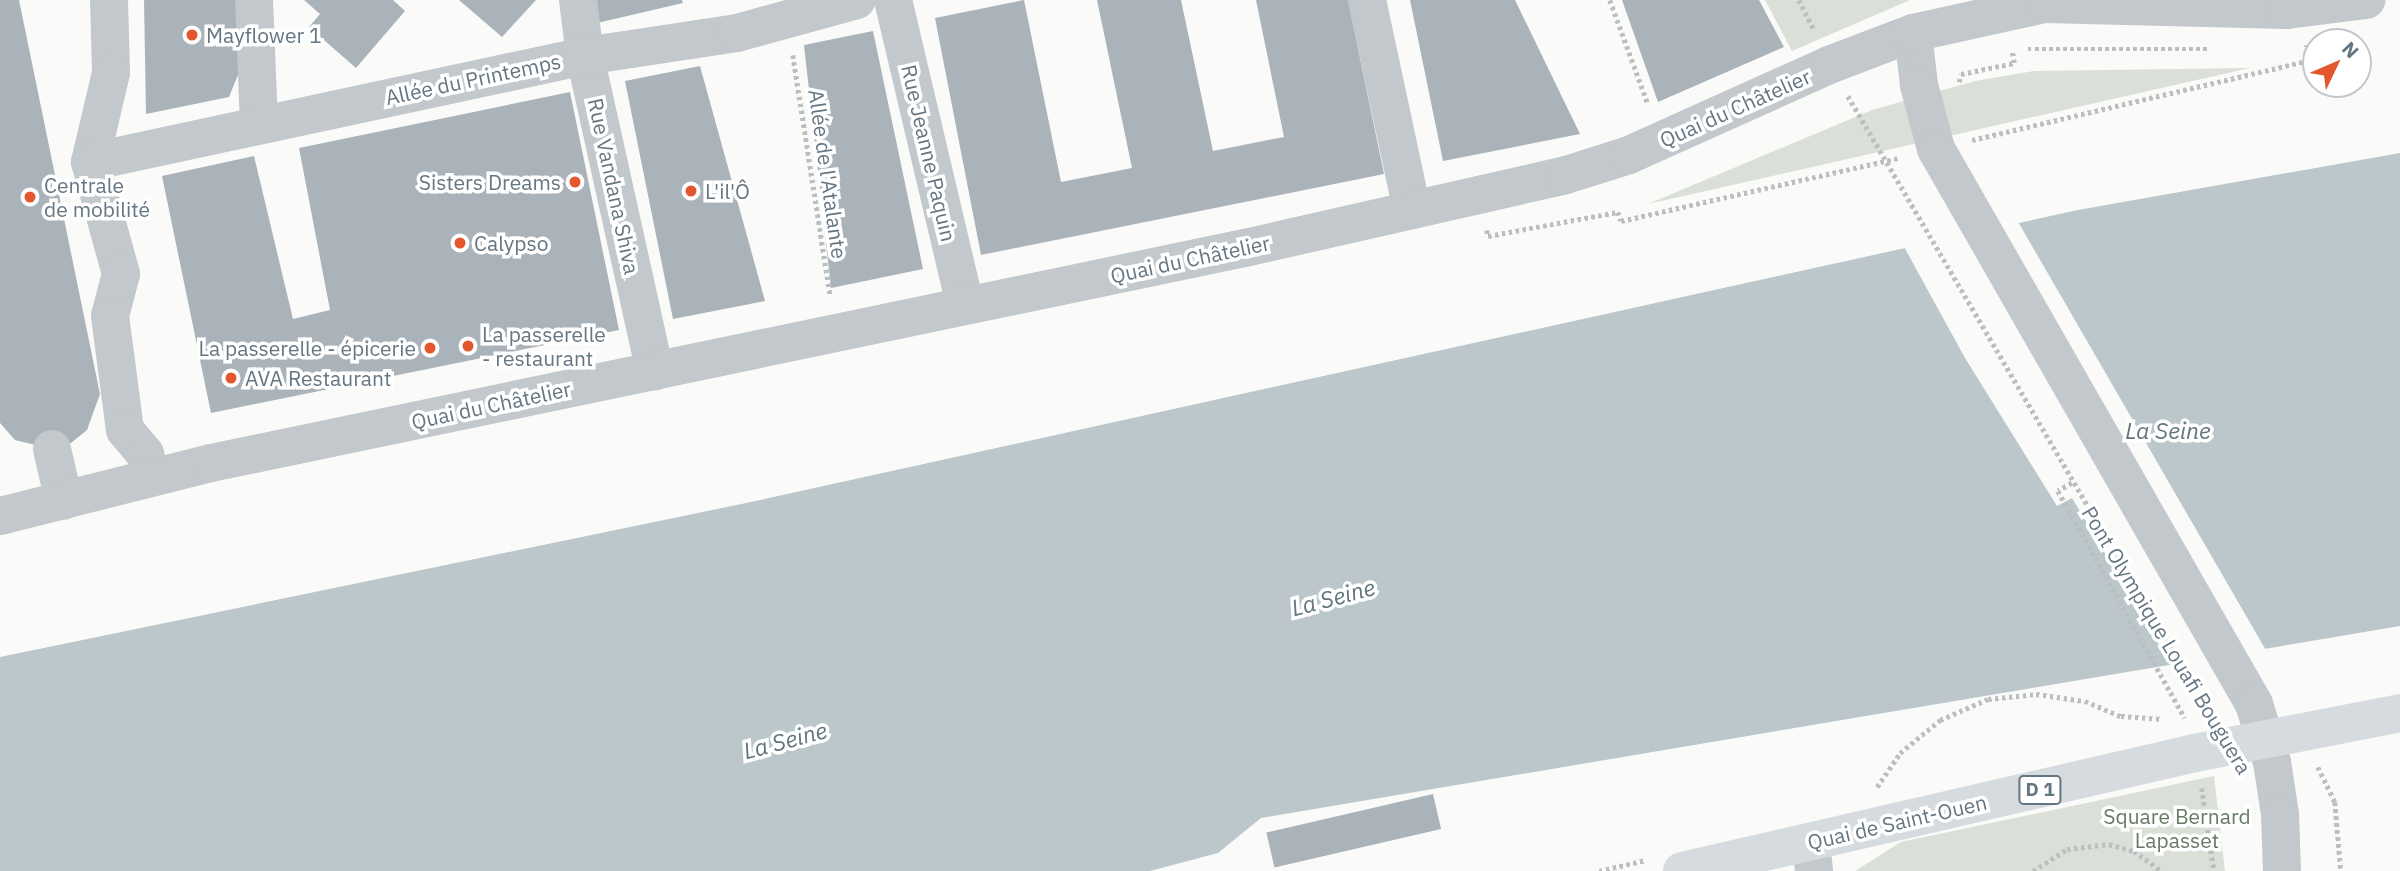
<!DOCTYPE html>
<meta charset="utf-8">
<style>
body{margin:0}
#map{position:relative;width:2400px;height:871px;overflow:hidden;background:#fafaf8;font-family:"IBM Plex Sans",sans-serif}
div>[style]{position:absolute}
.green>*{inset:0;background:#dadfd7}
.water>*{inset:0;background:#bbc7cb}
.pier>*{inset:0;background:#fafaf8}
.building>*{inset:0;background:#aab3b9;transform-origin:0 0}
.path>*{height:4.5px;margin-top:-2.25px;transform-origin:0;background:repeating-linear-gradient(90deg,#bbbfc2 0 3.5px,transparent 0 7px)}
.minor>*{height:38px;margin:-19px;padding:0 19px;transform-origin:19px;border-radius:19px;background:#c3c8cc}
.major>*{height:38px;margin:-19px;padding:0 19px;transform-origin:19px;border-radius:19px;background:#d6dbdf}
.dots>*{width:19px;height:19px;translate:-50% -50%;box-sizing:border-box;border:4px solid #fff;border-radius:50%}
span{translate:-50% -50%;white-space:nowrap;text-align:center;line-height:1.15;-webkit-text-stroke:7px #fff;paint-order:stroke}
.shield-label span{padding:2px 5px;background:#fff;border:2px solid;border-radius:5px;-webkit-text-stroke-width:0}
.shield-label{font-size:19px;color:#657683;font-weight:700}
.poi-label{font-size:21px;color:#657683}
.left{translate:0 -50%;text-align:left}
.right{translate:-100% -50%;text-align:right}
.street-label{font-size:21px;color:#657683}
.park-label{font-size:21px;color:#687a64}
.water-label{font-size:23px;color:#60757c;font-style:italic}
.north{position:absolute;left:2302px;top:28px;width:70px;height:70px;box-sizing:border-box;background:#fff;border:2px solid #c1c8cd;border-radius:50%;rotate:46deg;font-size:19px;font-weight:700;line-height:28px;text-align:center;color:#657683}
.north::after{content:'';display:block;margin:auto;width:24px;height:32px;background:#e4572e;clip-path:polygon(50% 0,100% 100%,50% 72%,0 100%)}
</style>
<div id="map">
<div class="green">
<div style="clip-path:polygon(1765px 0,1910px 0,1792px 51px)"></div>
<div style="clip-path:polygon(2250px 68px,1648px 204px,1872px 110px,1975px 81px,2034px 71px)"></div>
<div style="clip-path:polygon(2214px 776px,2225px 871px,1855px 871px,1901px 842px)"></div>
</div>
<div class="water">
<div style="clip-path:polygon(2400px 153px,2400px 626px,1261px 818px,1218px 853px,1150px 871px,0 871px,0 657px,751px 502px,2078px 210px)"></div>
</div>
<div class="pier">
<div style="clip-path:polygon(2017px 220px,2267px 652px,2173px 668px,2072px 498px,2057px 506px,1965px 358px,1903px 245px)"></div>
</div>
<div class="building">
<div style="clip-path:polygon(0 0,19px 0,100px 394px,87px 430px,71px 443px,52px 449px,15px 440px,0 423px)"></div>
<div style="clip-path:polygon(144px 0,238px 0,240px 70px,229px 97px,146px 114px)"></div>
<div style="clip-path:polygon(304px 0,393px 0,405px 11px,356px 68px,309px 27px,320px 14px)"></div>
<div style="clip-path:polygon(459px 0,536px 0,502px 37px)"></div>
<div style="clip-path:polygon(591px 0,682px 0,683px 3px,597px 23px)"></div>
<div style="clip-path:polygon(1024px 0,1061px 182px,1132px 168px,1097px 0,1181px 0,1213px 151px,1284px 137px,1256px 0,1348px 0,1384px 174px,981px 255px,935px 18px)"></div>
<div style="clip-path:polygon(1410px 0,1515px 0,1580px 134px,1443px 161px)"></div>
<div style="clip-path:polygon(1622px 0,1759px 0,1784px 47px,1658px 102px)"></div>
<div style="clip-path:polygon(873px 31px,923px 269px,831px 288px,804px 45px)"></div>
<div style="clip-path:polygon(700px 66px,765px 301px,673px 319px,625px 81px)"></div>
<div style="clip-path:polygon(570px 92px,619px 330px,211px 413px,162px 176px,254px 156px,293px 319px,330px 310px,299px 148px)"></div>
<div style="left:1433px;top:794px;width:36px;height:171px;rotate:77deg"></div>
</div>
<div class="path">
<div style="left:1610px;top:0;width:111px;rotate:69.9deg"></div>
<div style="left:1799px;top:0;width:33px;rotate:63deg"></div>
<div style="left:2028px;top:49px;width:180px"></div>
<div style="left:793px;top:55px;width:243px;rotate:81.2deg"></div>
<div style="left:1959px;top:82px;width:8px;rotate:-76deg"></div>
<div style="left:1961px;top:74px;width:54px;rotate:-11.7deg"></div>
<div style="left:2014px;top:63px;width:12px;rotate:-99deg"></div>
<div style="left:1848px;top:96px;width:713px;rotate:59.66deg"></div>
<div style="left:1972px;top:140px;width:343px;rotate:-13.3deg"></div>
<div style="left:2306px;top:61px;width:16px;rotate:-90deg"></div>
<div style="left:1487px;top:230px;width:6px;rotate:81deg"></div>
<div style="left:1488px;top:236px;width:132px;rotate:-10.5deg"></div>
<div style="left:1618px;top:212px;width:9px;rotate:72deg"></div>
<div style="left:1621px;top:221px;width:285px;rotate:-12.8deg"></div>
<div style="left:2072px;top:483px;width:16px;rotate:150deg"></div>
<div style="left:2058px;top:491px;width:260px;rotate:60.8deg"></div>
<div style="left:2318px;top:767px;width:39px;rotate:64deg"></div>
<div style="left:2335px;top:802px;width:69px;rotate:85deg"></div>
<div style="left:1877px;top:787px;width:41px;rotate:-55.9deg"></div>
<div style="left:1900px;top:753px;width:52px;rotate:-39.5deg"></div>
<div style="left:1940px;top:720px;width:52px;rotate:-23.6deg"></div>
<div style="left:1988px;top:699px;width:48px;rotate:-5.9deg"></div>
<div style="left:2036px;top:694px;width:49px;rotate:8.1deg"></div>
<div style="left:2085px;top:701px;width:39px;rotate:23deg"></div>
<div style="left:2121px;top:716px;width:41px;rotate:4.2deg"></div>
<div style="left:2202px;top:788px;width:84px;rotate:81.8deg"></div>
<div style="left:1599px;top:871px;width:48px;rotate:-13.2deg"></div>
<div style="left:2033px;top:871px;width:40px;rotate:-32.9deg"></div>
<div style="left:2067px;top:849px;width:42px;rotate:-6.8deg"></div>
<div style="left:2109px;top:844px;width:26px;rotate:16deg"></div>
<div style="left:2134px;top:851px;width:34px;rotate:36deg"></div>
</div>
<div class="minor">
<div style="left:109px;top:0;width:73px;rotate:88.4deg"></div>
<div style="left:111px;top:73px;width:91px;rotate:103.3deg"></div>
<div style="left:90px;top:162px;width:116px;rotate:74.5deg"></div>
<div style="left:121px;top:274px;width:43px;rotate:104.7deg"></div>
<div style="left:110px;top:316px;width:115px;rotate:82.5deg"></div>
<div style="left:125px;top:430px;width:31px;rotate:50deg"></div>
<div style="left:145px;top:454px;width:23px;rotate:75deg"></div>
<div style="left:254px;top:0;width:124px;rotate:87.7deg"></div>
<div style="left:578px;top:0;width:56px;rotate:82.9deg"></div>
<div style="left:585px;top:56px;width:323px;rotate:77.5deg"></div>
<div style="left:893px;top:0;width:313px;rotate:76.7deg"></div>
<div style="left:1367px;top:0;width:215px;rotate:77.9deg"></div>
<div style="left:1913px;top:33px;width:52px;rotate:83.4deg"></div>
<div style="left:1919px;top:85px;width:66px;rotate:75.1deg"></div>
<div style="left:1936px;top:149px;width:640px;rotate:60.19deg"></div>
<div style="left:2254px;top:704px;width:61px;rotate:72.8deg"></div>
<div style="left:2272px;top:762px;width:53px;rotate:81.3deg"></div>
<div style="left:2280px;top:814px;width:57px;rotate:88deg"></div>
<div style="left:90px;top:162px;width:506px;rotate:-12.09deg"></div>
<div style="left:585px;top:56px;width:154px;rotate:-8.6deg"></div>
<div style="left:737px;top:33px;width:124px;rotate:-15.4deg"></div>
<div style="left:52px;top:449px;width:53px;rotate:77deg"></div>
<div style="left:0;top:516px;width:218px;rotate:-14.1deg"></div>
<div style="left:211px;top:463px;width:1056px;rotate:-11.75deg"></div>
<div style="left:1245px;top:248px;width:329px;rotate:-12.8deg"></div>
<div style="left:1566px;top:175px;width:66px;rotate:-17.6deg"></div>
<div style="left:1629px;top:155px;width:219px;rotate:-24.2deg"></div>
<div style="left:1829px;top:65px;width:90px;rotate:-20.9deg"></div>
<div style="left:1913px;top:33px;width:135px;rotate:-12.4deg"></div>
<div style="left:2045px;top:4px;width:242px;rotate:1.4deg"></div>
<div style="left:2287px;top:10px;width:80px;rotate:-7.2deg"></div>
<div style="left:1811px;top:842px;width:29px;rotate:84deg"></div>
</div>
<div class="major">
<div style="left:1682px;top:871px;width:526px;rotate:-12.95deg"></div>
<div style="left:2195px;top:753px;width:209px;rotate:-11deg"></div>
</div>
<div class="dots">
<div style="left:192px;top:35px;background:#e4572e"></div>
<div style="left:575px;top:182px;background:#e4572e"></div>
<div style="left:691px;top:191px;background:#e4572e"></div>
<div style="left:30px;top:197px;background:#e4572e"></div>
<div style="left:460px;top:243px;background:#e4572e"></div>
<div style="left:468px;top:346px;background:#e4572e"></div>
<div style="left:430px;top:348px;background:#e4572e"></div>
<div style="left:231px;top:378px;background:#e4572e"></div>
</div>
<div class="shield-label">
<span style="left:2040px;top:790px">D 1</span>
</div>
<div class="poi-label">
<span class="left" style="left:206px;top:35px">Mayflower 1</span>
<span class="right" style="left:561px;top:182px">Sisters Dreams</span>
<span class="left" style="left:44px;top:197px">Centrale<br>de mobilité</span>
<span class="left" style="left:705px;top:191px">L'il'Ô</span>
<span class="left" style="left:474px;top:243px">Calypso</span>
<span class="left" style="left:482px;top:346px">La passerelle<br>- restaurant</span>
<span class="right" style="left:416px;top:348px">La passerelle - épicerie</span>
<span class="left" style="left:245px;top:378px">AVA Restaurant</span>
</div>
<div class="street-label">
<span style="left:473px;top:79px;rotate:-12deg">Allée du Printemps</span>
<span style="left:1735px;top:108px;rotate:-24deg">Quai du Châtelier</span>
<span style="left:929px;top:153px;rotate:77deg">Rue Jeanne Paquin</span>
<span style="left:828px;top:174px;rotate:82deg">Allée de l'Atalante</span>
<span style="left:614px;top:186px;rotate:78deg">Rue Vandana Shiva</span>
<span style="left:1190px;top:259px;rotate:-12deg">Quai du Châtelier</span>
<span style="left:491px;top:405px;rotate:-12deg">Quai du Châtelier</span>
<span style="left:2167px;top:640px;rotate:59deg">Pont Olympique Louafi Bouguera</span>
<span style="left:1897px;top:822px;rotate:-13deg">Quai de Saint-Ouen</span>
</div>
<div class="park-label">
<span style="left:2177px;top:828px">Square Bernard<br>Lapasset</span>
</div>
<div class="water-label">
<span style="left:2168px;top:430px">La Seine</span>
<span style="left:1333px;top:597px;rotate:-15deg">La Seine</span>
<span style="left:785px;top:740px;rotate:-15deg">La Seine</span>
</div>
<div class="north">N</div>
</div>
